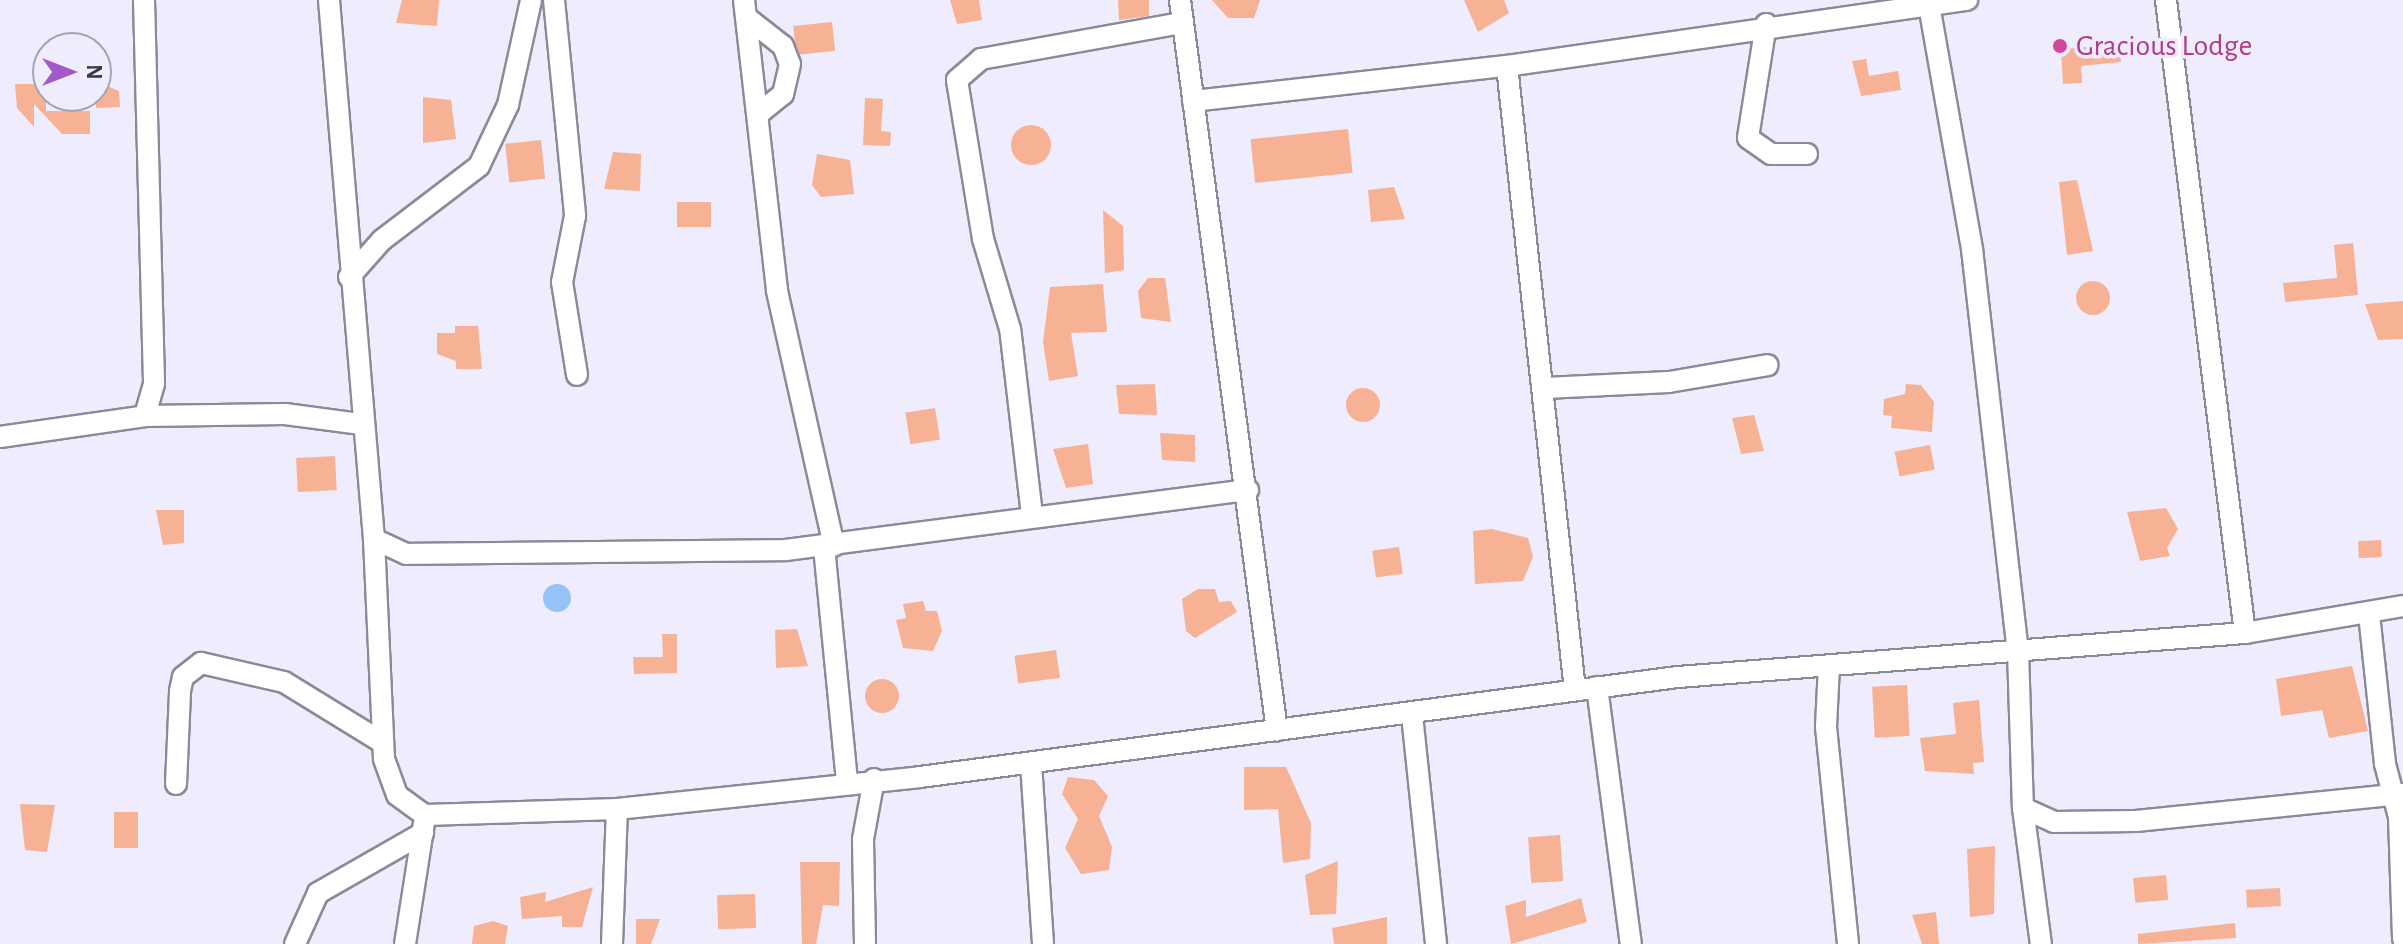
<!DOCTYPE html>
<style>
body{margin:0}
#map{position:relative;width:2403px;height:944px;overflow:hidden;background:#eeecfd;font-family:"Alegreya Sans",sans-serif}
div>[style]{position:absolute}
.water>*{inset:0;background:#95c3f7}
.round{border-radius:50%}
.building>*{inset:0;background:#f7b296;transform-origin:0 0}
.roads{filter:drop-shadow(2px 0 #8b8a99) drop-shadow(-2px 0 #8b8a99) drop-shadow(0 2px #8b8a99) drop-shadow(0 -2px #8b8a99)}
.minor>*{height:20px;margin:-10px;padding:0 10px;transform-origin:10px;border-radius:10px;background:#fff}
.dots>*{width:22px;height:22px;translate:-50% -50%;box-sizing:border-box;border:4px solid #eeecfd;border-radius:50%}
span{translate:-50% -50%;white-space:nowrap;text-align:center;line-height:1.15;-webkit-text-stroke:7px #eeecfd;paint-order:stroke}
.hotel-label{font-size:30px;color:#b23c85}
.left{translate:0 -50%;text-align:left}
.north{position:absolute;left:32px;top:32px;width:80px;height:80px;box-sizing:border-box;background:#eeecfd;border:2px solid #a6a4b1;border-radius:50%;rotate:90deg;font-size:22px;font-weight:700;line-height:32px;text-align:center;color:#3a393f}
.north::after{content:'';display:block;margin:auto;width:28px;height:36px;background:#a358cb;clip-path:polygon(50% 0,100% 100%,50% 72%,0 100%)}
</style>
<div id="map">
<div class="water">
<div class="round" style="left:543px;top:584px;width:28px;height:28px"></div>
</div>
<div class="building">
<div style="clip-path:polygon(402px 0,439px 0,437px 26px,396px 23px)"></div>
<div style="clip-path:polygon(950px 0,979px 0,982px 20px,957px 24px)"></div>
<div style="clip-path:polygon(1118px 0,1149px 0,1149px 16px,1119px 20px)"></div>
<div style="clip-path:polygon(1212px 0,1260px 0,1254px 18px,1228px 18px)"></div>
<div style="clip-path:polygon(1464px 0,1504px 0,1509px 13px,1478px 32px)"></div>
<div style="left:832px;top:22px;width:29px;height:39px;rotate:84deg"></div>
<div style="clip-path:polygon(2119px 44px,2121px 62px,2081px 66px,2082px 83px,2063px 84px,2061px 49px)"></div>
<div style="clip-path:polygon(1866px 59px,1869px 76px,1898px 71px,1901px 90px,1861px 96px,1852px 61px)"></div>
<div style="clip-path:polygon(96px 81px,119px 91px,120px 107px,96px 108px)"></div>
<div style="clip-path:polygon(15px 84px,46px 84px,46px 111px,90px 111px,90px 134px,62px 134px,34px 104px,34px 127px,17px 108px)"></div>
<div style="clip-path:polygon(423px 97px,451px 100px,456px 139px,423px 143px)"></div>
<div style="clip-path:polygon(865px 98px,883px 99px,881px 131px,891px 132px,890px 146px,863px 145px)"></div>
<div class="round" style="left:1011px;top:125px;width:40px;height:40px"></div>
<div style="left:1348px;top:129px;width:44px;height:98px;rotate:84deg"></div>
<div style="left:541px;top:140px;width:39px;height:36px;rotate:84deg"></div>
<div style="clip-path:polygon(613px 152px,641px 154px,640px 191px,604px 189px)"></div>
<div style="clip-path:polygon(817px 154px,850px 160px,854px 194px,821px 197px,812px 185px)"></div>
<div style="clip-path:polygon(2077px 180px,2093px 251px,2067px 255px,2059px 182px)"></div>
<div style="clip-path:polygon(1394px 187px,1405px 219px,1371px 222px,1368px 190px)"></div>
<div style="left:677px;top:202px;width:34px;height:25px"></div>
<div style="clip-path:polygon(1103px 210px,1123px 226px,1124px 270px,1105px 273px)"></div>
<div style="clip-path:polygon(2353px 243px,2358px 295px,2285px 302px,2283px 283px,2337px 278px,2334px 245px)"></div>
<div style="clip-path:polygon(1148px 278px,1165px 278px,1171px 322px,1141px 318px,1138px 291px)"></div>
<div class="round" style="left:2076px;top:281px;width:34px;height:34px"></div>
<div style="clip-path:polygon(1103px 284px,1107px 332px,1071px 333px,1078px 376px,1049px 381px,1043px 342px,1050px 287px)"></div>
<div style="clip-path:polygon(2403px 301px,2403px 339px,2378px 340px,2365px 304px)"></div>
<div style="clip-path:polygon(455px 326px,478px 326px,482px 369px,456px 369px,456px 361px,437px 354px,437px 333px,455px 333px)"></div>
<div style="clip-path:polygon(1155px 384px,1157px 415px,1119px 414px,1116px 385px)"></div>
<div style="clip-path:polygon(1906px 384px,1921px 385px,1934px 402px,1932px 432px,1891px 428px,1892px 416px,1883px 415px,1884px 399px,1905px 394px)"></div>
<div class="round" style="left:1346px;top:388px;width:34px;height:34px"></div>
<div style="left:935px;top:408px;width:32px;height:30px;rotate:81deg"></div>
<div style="clip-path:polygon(1754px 415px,1764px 451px,1741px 454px,1732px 418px)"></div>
<div style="clip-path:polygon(1160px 433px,1195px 435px,1195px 462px,1162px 460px)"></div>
<div style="clip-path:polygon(1088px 444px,1093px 484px,1066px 488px,1053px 449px)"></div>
<div style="left:1930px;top:445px;width:25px;height:36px;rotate:79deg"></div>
<div style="left:335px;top:456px;width:34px;height:39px;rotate:87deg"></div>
<div style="clip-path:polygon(2166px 508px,2178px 529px,2167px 548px,2170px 556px,2140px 561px,2127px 512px)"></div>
<div style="clip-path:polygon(156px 510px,184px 510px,184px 543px,163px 545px)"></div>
<div style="clip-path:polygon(1492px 529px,1528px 538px,1533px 557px,1523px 581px,1475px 584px,1473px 531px)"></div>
<div style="left:2381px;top:540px;width:17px;height:23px;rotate:87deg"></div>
<div style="left:1399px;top:547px;width:27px;height:27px;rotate:82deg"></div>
<div style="clip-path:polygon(1198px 589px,1215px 589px,1219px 602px,1231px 601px,1237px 612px,1195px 638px,1186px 631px,1182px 599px)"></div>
<div style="clip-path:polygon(923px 601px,926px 611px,937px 611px,942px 631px,933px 651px,903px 648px,896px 620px,906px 618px,903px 604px)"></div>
<div style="clip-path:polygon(797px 629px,808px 666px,776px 668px,775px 630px)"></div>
<div style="clip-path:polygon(662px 634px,677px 634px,677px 673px,634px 674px,633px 657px,663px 657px)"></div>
<div style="left:1056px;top:650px;width:28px;height:42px;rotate:82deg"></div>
<div style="clip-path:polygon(2352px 666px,2368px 731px,2329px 738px,2322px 710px,2281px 716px,2276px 679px)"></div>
<div class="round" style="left:865px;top:679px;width:34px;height:34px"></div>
<div style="left:1907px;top:685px;width:51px;height:35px;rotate:87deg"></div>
<div style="clip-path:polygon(1979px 700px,1984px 762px,1973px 763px,1974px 774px,1925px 771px,1920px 738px,1956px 734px,1953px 703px)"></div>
<div style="clip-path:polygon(1244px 767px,1286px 767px,1311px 823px,1310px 859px,1283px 863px,1278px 809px,1244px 810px)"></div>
<div style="clip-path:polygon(1068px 777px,1094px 780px,1108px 796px,1099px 816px,1112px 847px,1109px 870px,1081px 874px,1065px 848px,1078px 819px,1062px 794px)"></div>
<div style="clip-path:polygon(20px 804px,55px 805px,47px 852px,25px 850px)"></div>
<div style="left:114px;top:812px;width:24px;height:36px"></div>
<div style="left:1560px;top:835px;width:46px;height:32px;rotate:86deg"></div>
<div style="clip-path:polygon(1995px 846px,1994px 914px,1970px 917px,1967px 849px)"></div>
<div style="clip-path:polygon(1338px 861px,1336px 914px,1310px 915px,1305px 875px)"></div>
<div style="clip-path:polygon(800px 862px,840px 862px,839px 906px,823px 905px,816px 944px,802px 944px)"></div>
<div style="left:2166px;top:875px;width:25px;height:33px;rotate:85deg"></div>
<div style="clip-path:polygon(593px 887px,582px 927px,562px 927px,562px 916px,522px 919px,520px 897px,546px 892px,545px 902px)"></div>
<div style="left:2280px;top:888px;width:18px;height:34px;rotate:87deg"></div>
<div style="left:755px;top:894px;width:34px;height:38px;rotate:88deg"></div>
<div style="clip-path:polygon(1581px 898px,1587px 922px,1511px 944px,1505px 906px,1526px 900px,1526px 917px)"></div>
<div style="clip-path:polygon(1936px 912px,1939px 944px,1922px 944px,1912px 915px)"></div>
<div style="clip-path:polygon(1387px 917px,1387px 944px,1334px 944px,1332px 928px)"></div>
<div style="clip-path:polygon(636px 919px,660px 919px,651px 944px,636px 944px)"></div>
<div style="clip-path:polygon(493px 921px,508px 926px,505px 944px,472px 944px,474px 926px)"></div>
<div style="clip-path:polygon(2235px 923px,2236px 938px,2138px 944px,2138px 934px)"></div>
</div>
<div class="roads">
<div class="minor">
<div style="left:144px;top:0;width:384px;rotate:88.5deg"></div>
<div style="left:154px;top:384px;width:33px;rotate:106deg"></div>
<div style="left:329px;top:0;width:541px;rotate:85.23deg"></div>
<div style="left:374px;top:539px;width:220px;rotate:87.4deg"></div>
<div style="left:384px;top:759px;width:38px;rotate:70deg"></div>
<div style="left:397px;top:795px;width:34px;rotate:36deg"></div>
<div style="left:425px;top:815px;width:192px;rotate:-1.8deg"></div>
<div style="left:617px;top:809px;width:305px;rotate:-6deg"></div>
<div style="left:920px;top:777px;width:765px;rotate:-7.52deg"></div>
<div style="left:1678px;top:677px;width:569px;rotate:-4.44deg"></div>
<div style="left:2245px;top:633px;width:160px;rotate:-9.7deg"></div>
<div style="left:554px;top:0;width:217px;rotate:84.4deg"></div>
<div style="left:575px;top:216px;width:67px;rotate:101.1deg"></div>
<div style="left:562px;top:282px;width:94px;rotate:80.8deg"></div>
<div style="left:744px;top:0;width:293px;rotate:83.5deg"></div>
<div style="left:777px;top:291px;width:261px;rotate:77.4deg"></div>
<div style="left:1180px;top:0;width:737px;rotate:82.44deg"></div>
<div style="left:2166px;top:0;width:638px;rotate:82.89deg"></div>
<div style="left:1929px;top:5px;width:248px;rotate:80deg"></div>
<div style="left:1972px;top:249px;width:405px;rotate:83.5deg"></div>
<div style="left:2018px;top:651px;width:157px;rotate:88.2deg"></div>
<div style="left:2023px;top:808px;width:137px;rotate:82.5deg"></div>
<div style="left:746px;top:17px;width:47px;rotate:38.1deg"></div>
<div style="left:783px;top:46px;width:19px;rotate:69deg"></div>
<div style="left:790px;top:64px;width:31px;rotate:103deg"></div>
<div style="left:783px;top:94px;width:33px;rotate:141deg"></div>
<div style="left:1766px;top:24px;width:115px;rotate:99deg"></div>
<div style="left:1748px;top:138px;width:28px;rotate:35deg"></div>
<div style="left:1771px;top:154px;width:36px"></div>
<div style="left:1507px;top:66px;width:628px;rotate:83.78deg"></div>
<div style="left:1193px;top:101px;width:316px;rotate:-6.4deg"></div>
<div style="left:1507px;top:66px;width:465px;rotate:-8.2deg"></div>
<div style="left:349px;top:277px;width:50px;rotate:-48.3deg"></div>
<div style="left:382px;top:240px;width:122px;rotate:-37.3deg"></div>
<div style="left:479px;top:166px;width:68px;rotate:-64.6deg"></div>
<div style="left:508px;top:105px;width:107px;rotate:-77.6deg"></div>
<div style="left:1545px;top:388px;width:124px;rotate:-2.8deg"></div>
<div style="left:1669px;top:382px;width:100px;rotate:-9.7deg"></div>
<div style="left:0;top:437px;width:147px;rotate:-8.2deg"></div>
<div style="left:145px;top:416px;width:140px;rotate:-0.8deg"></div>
<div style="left:285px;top:414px;width:77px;rotate:7.5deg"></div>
<div style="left:1032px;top:515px;width:187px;rotate:-96.7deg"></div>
<div style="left:1010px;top:329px;width:94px;rotate:-106.7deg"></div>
<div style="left:983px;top:239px;width:161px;rotate:-99.3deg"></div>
<div style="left:957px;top:80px;width:32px;rotate:-41deg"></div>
<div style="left:981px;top:59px;width:204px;rotate:-10.2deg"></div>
<div style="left:374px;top:539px;width:35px;rotate:25deg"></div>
<div style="left:406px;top:554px;width:380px;rotate:-0.6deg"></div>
<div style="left:786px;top:550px;width:466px;rotate:-7.4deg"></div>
<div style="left:824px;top:547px;width:234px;rotate:84.4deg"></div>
<div style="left:2369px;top:614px;width:151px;rotate:83.9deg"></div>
<div style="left:2385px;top:764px;width:55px;rotate:75.2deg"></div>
<div style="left:2399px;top:817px;width:122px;rotate:88.1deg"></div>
<div style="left:1829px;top:665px;width:62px;rotate:92.8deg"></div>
<div style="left:1826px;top:727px;width:218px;rotate:84.2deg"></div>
<div style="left:1597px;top:687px;width:259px;rotate:82.5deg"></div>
<div style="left:1412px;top:715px;width:230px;rotate:84deg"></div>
<div style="left:1031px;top:763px;width:181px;rotate:86.2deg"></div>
<div style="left:176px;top:784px;width:93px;rotate:-87.5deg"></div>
<div style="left:180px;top:691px;width:14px;rotate:-78deg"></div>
<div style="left:183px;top:677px;width:23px;rotate:-38deg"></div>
<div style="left:201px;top:663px;width:85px;rotate:12.9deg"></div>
<div style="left:284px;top:682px;width:116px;rotate:31.6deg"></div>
<div style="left:2023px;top:808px;width:34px;rotate:24deg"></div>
<div style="left:2054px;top:822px;width:82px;rotate:-0.7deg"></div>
<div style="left:2136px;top:821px;width:268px;rotate:-5.8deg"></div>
<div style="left:295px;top:944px;width:56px;rotate:-65.7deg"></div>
<div style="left:318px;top:893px;width:121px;rotate:-29.7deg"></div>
<div style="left:405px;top:944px;width:122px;rotate:-81.1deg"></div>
<div style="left:612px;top:944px;width:135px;rotate:-87.9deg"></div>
<div style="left:865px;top:944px;width:105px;rotate:-91.1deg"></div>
<div style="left:863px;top:839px;width:61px;rotate:-79.6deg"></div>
</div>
</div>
<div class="dots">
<div style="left:2060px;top:46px;background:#d1479c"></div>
</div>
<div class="hotel-label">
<span class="left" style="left:2076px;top:46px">Gracious Lodge</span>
</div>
<div class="north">N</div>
</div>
